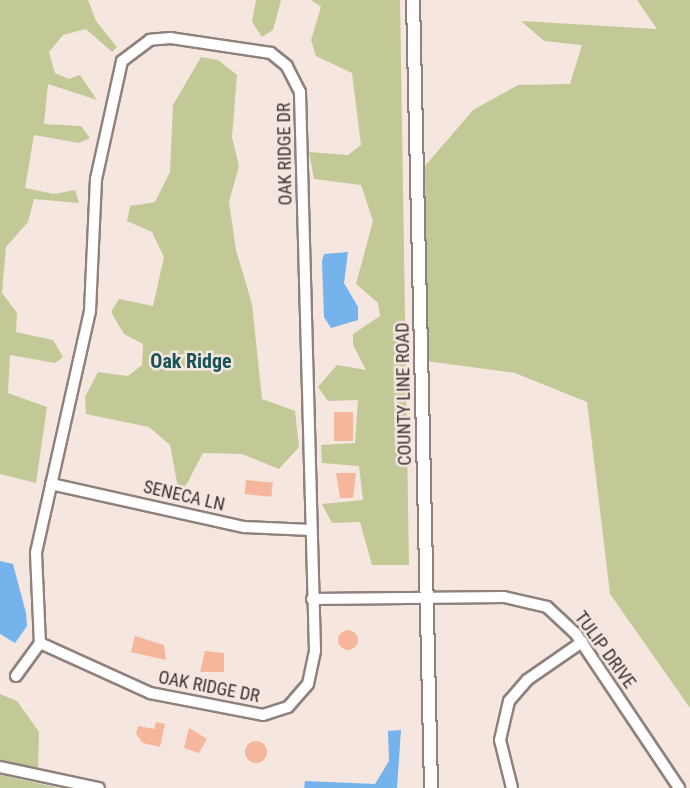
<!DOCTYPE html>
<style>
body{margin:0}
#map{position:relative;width:690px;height:788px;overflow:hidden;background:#f5e6e0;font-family:"Roboto Condensed",sans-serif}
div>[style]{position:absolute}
.green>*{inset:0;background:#c3c996}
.water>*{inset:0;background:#74b3eb}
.building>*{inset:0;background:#f6b69c;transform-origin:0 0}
.round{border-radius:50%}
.roads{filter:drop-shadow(2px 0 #8f817c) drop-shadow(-2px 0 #8f817c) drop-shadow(0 2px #8f817c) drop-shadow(0 -2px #8f817c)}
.minor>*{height:10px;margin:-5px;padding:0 5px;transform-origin:5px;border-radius:5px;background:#fff}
.major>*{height:12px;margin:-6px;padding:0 6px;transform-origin:6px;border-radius:6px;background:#fff}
span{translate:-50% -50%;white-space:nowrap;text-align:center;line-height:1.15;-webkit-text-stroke:5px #f5e6e0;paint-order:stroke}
.street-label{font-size:18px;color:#3b3533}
.neighbourhood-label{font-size:20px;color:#185456;font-weight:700}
</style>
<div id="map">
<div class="green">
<div style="clip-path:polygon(0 0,88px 0,96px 21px,117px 47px,112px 52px,86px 29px,63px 35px,49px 52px,55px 73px,69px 79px,80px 75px,97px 100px,48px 84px,44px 124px,81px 126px,90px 138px,79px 143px,34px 135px,25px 188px,54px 194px,75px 190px,79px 203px,34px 199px,28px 222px,6px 247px,2px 293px,17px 313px,16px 332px,53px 340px,63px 357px,55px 363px,10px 355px,8px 393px,47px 407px,36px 483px,0 474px)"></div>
<div style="clip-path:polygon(256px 0,281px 0,273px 30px,262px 37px,252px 22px)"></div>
<div style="clip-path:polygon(311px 0,400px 0,409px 565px,372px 565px,360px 522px,332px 523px,322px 504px,363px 500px,359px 466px,322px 463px,321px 445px,355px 443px,358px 400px,328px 401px,318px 387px,337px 365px,366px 370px,353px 345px,353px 334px,380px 316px,378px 303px,356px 284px,373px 221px,361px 185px,314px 179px,309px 152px,348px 155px,361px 145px,352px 73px,316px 56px,311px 40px,321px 7px)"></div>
<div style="clip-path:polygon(637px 0,690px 0,690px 708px,610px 594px,587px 402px,515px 373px,426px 361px,425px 166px,473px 110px,518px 85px,570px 84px,582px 45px,544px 41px,521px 21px,657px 29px)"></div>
<div style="clip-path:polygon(201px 57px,218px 60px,237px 75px,232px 137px,239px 166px,229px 202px,236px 250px,252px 304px,262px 399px,295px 411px,299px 447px,279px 469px,242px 454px,203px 453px,183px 491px,178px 488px,170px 445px,149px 427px,86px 414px,85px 397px,98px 372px,128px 376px,142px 365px,143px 344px,124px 334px,111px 312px,119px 299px,153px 306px,164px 257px,152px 232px,127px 221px,130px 206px,155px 202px,170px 172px,173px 105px)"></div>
<div style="clip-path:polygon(0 694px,17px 701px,39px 732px,38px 772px,0 765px)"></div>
<div style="clip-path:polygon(0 775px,59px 788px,0 788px)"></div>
</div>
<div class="water">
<div style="clip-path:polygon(348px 252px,344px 283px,358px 307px,358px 320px,331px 328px,324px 317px,322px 261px,324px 254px)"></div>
<div style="clip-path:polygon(0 561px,13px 564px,26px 613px,27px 626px,15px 643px,0 634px)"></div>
<div style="clip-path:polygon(401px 730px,397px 788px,304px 788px,305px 781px,375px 784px,389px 761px,388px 731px)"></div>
</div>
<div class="building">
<div style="left:334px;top:412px;width:19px;height:29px"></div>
<div style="clip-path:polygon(336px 473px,356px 473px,353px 498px,340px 498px)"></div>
<div style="left:246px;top:480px;width:27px;height:14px;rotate:6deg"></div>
<div class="round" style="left:338px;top:630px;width:20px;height:20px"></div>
<div style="clip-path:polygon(135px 636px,164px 645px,166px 660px,131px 652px)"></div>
<div style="clip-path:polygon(205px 651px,224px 653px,224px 672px,200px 672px)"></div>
<div style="clip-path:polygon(156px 722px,165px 724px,160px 747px,143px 743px,136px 734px,138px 726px,154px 729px)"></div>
<div style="clip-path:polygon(189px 728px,207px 739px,199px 753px,184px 748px)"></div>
<div class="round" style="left:245px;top:741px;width:22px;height:22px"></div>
</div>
<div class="roads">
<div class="minor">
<div style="left:51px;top:484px;width:198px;rotate:12.6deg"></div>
<div style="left:244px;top:527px;width:67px;rotate:2.6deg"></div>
<div style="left:312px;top:599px;width:192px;rotate:-0.6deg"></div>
<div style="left:504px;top:597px;width:44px;rotate:13.1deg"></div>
<div style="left:547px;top:607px;width:40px;rotate:43deg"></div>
<div style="left:576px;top:634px;width:185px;rotate:56.2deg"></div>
<div style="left:16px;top:676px;width:41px;rotate:-54deg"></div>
<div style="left:40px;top:643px;width:121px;rotate:24.4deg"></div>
<div style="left:150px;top:693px;width:115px;rotate:11deg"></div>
<div style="left:263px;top:715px;width:26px;rotate:-18deg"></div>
<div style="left:288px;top:707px;width:30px;rotate:-49deg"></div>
<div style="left:308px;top:684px;width:34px;rotate:-78deg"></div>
<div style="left:315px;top:651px;width:559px;rotate:-91.54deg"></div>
<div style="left:300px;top:92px;width:29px;rotate:-117deg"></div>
<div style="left:287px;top:66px;width:21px;rotate:-141deg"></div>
<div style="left:271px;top:53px;width:101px;rotate:-171.5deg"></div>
<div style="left:171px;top:38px;width:21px;rotate:175deg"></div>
<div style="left:150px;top:40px;width:35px;rotate:143deg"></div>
<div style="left:122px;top:61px;width:121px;rotate:102.4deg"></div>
<div style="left:96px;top:179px;width:132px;rotate:92.6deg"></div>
<div style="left:90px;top:311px;width:248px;rotate:102.6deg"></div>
<div style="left:36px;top:553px;width:90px;rotate:87.5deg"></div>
<div style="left:0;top:767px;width:101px;rotate:12deg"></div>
<div style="left:512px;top:788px;width:49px;rotate:-104deg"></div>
<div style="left:500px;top:740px;width:40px;rotate:-77deg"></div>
<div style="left:509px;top:701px;width:28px;rotate:-49deg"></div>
<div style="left:527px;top:680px;width:67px;rotate:-34.6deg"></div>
</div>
<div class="major">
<div style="left:413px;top:0;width:788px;rotate:88.69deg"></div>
</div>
</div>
<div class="street-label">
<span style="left:285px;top:154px;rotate:-91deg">OAK RIDGE DR</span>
<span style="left:404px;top:394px;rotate:-91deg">COUNTY LINE ROAD</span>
<span style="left:184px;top:496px;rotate:13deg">SENECA LN</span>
<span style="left:605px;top:650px;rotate:54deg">TULIP DRIVE</span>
<span style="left:209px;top:687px;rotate:11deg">OAK RIDGE DR</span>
</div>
<div class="neighbourhood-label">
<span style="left:191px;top:361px">Oak Ridge</span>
</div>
</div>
